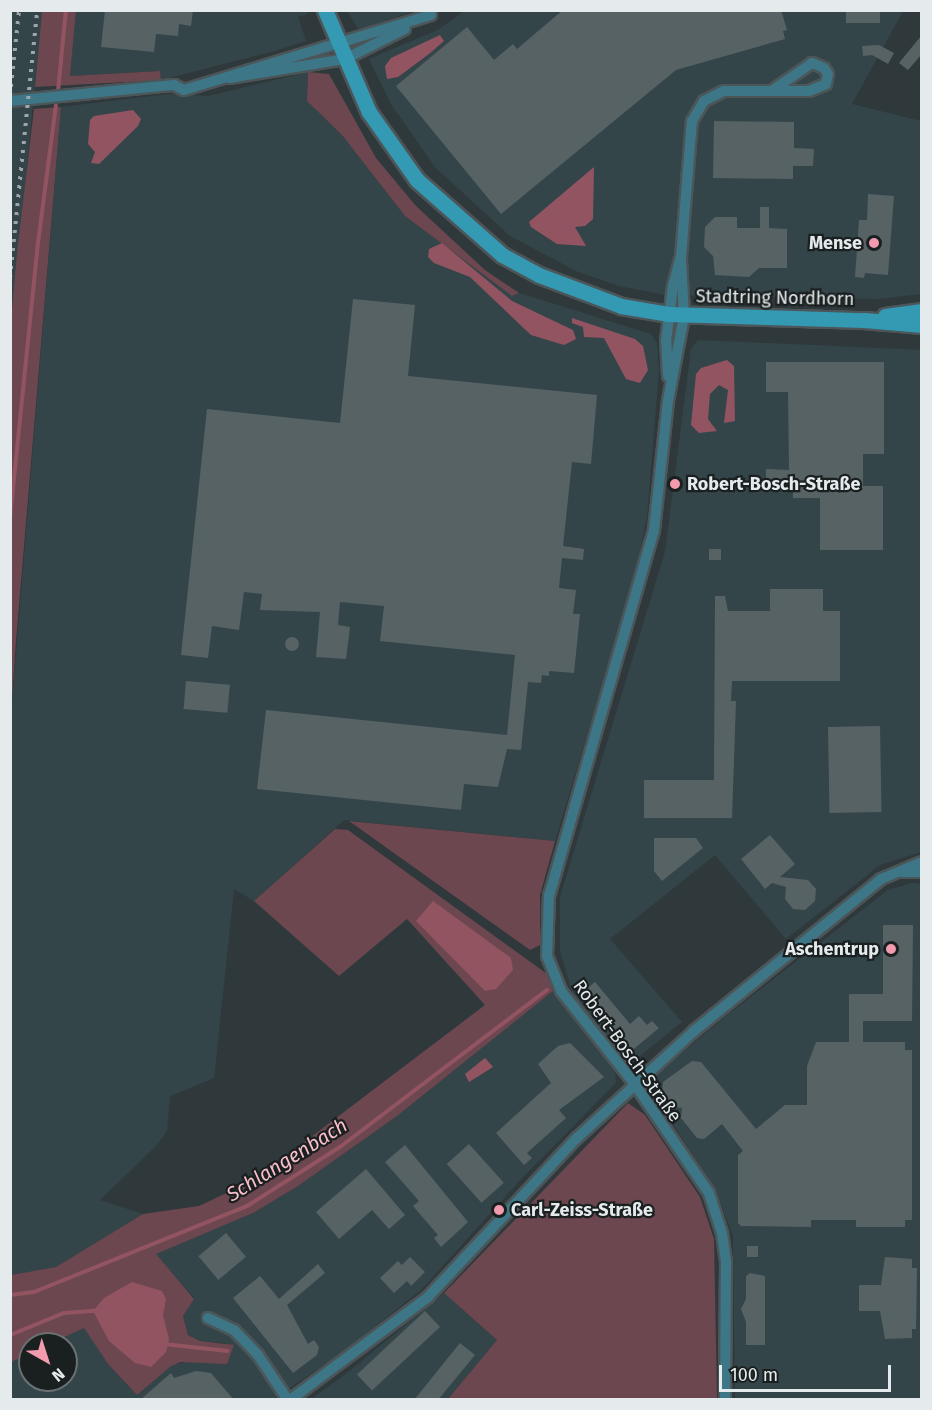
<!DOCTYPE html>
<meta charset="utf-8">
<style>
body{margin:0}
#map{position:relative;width:932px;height:1410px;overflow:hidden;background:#2f393c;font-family:"Fira Sans",sans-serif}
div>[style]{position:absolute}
.built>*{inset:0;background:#34454a}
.green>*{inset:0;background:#6c474f}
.water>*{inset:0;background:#935462}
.stream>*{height:4px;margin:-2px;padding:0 2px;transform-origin:2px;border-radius:2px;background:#935462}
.building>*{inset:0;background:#576265;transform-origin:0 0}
.round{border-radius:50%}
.roads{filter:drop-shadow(2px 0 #4c5558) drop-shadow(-2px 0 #4c5558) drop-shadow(0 2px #4c5558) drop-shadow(0 -2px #4c5558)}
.street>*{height:10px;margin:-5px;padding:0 5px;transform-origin:5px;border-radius:5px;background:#3d7787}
.secondary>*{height:15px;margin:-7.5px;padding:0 7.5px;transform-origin:7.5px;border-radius:7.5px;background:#349ab4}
.rail>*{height:4px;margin-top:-2px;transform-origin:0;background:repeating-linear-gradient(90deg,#9fa6a9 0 3px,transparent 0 9px)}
.dots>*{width:16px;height:16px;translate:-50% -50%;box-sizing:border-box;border:3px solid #1a1f20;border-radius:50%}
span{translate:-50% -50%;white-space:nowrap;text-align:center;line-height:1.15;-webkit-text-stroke:4.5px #1a1f20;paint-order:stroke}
.poi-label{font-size:18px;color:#e5ebed;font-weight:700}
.right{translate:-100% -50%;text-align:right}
.left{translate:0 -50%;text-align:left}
.street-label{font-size:18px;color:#e5ebed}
.water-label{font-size:20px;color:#fabfcb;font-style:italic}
.frame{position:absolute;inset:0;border:12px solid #e5ebed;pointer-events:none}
.north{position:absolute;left:18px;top:1332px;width:60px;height:60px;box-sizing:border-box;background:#1a1f20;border:2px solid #6b7172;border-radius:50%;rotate:141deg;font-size:16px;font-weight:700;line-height:24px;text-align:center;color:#e5ebed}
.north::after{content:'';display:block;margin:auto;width:21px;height:27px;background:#f29aae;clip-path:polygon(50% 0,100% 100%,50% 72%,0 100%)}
.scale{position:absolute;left:719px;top:1365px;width:172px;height:27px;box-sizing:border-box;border:3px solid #e5ebed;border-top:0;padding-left:8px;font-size:18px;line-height:21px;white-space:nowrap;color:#e5ebed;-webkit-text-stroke:4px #1a1f20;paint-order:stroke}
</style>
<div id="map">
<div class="built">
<div style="clip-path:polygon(305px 10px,307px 14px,298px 17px,306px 41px,278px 50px,161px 80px,160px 71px,70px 76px,76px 11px)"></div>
<div style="clip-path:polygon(11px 11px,42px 11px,11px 332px)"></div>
<div style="clip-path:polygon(347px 11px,414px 11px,359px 30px)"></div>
<div style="clip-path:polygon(464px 11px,903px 11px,852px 104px,921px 121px,921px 294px,878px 299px,666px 295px,619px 286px,576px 271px,510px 236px,435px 167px,391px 104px,369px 59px,438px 30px)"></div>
<div style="clip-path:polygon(308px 72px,307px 101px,342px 135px,405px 216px,512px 296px,519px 293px,651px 334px,657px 343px,659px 370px,647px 517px,633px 585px,555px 841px,344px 820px,254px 901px,234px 889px,214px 1078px,170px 1096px,167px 1131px,156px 1146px,100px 1200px,143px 1214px,56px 1267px,11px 1275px,11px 715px,61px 107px,169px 94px,209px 96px)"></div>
<div style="clip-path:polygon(698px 340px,922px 350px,921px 852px,880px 865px,786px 939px,715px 855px,610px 939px,682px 1022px,636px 1059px,626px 1059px,574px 998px,560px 951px,560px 897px,665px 552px,691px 349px)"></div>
<div style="clip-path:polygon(912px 883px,921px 884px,921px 1399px,735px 1399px,733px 1236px,715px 1189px,650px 1089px,651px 1079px,726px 1016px,888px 890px)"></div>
<div style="clip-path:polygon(553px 991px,615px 1072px,616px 1083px,523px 1177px,421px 1290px,339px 1355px,273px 1399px,11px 1399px,10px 1362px,30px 1353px,30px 1380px,66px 1380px,66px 1344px,49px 1344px,84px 1328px,108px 1364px,137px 1395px,171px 1365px,191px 1361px,226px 1343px,200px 1341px,188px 1335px,183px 1316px,194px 1298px,155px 1254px,253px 1213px,298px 1186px,397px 1116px)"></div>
<div style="clip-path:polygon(444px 1293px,497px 1340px,448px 1399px,310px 1400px,351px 1370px)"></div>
</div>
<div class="green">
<div style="clip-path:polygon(42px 11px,76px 11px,70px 76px,160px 71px,161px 80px,35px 87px)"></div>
<div style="clip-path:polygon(308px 72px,329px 74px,376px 158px,416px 206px,485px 270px,519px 293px,512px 296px,405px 216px,342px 135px,307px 101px)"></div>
<div style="clip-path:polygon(61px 107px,16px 641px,11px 715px,10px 332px,17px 253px,34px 109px)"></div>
<div style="clip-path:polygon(349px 821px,555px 841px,540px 895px,540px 945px,530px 950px)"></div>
<div style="clip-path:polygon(335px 829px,348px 830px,547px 974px,553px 991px,397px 1116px,298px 1186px,253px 1213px,156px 1254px,194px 1299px,183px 1316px,188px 1335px,200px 1341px,234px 1345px,227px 1364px,181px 1362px,171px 1366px,137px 1395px,108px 1364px,84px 1328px,49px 1344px,30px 1344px,30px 1353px,11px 1362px,11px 1275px,56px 1267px,143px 1214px,199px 1206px,235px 1189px,282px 1159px,485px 1005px,407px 919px,339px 976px,254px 901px)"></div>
<div style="clip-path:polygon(628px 1103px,645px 1115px,700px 1197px,714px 1239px,717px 1399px,448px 1399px,497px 1340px,444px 1293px)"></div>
</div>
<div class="water">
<div style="clip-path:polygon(440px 35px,444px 41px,429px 54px,398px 77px,387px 79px,385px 66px,391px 58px)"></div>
<div style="clip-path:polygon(133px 110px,141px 119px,138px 126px,99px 164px,91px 163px,95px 152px,88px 144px,90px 120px,94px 116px)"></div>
<div style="clip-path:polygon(594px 167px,593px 219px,585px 226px,575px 227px,586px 246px,557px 244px,531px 227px,529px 222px)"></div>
<div style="clip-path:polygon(442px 243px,512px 301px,573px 330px,576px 339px,564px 345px,531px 335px,470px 277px,434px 263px,428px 257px,429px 249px)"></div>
<div style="clip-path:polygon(572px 318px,635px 339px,643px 346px,648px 370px,640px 383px,626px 379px,604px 338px,584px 337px,583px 327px,572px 323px)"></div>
<div style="clip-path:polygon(727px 360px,734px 366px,735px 421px,724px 423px,728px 390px,719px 385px,710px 394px,708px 419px,717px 431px,699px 433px,691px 425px,696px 374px,701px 368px)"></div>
<div style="clip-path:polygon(433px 901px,511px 958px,513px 970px,496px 989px,485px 991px,416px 921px)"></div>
<div style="clip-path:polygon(485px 1058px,493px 1067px,469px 1082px,465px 1074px)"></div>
<div style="clip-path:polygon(132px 1282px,162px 1291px,166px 1299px,163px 1315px,169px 1339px,166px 1352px,151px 1367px,135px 1363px,109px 1341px,93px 1311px,104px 1298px)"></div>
</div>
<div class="stream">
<div style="left:58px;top:91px;width:81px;rotate:-84.4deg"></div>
<div style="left:10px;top:518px;width:276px;rotate:-84.2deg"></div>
<div style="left:38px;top:243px;width:139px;rotate:-82.6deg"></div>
<div style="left:10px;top:1295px;width:24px;rotate:-7deg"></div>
<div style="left:34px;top:1292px;width:230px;rotate:-22deg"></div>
<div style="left:247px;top:1206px;width:110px;rotate:-32.4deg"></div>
<div style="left:340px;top:1147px;width:260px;rotate:-37.2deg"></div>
<div style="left:10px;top:1335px;width:58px;rotate:-22.2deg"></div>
<div style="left:64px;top:1313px;width:31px;rotate:-4deg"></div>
<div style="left:164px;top:1344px;width:64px;rotate:6.2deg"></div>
</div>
<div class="building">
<div style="clip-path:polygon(105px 10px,193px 10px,191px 26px,179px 24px,178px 36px,156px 34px,154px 52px,101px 47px)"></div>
<div style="clip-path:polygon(563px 10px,781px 10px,787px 30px,783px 31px,785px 39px,676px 70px,501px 214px,396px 86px,467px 27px,494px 60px,513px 44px,517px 49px)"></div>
<div style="left:846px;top:10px;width:34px;height:13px"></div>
<div style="clip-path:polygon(921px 36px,921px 55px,908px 70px,899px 63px)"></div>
<div style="clip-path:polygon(879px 45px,894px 53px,888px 64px,872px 55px,863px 56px,862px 46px)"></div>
<div style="clip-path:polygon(714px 121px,794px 122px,794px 148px,814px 149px,813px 166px,793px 166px,793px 179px,713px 178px)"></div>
<div style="clip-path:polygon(868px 194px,894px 196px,888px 275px,865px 273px,864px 278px,855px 277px,859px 220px,867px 220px)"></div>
<div style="clip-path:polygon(760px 207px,769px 207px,769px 228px,787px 229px,787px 268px,759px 268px,749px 277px,715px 275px,713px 256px,704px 247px,705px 227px,715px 217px,737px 217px,737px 228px,760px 228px)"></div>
<div style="clip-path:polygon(353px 299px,415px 305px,408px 376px,597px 395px,591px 464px,572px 462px,563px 546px,584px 549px,583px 560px,562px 558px,559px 588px,576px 590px,573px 614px,580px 614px,574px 673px,549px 671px,549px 676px,542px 675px,541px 683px,528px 682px,521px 750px,507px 749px,498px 787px,464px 784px,461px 810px,257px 789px,266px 710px,507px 735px,515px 655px,380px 641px,384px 606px,340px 602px,338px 625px,350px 627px,346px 659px,316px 657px,320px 612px,260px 610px,262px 594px,244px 592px,239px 630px,212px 626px,208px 658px,181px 655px,207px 409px,340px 423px)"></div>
<div style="clip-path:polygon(766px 362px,884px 362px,884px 454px,863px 454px,863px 486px,883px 486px,883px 550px,820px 550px,820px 498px,793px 498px,793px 491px,766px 491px,766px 469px,789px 470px,788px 392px,766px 392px)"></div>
<div style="left:709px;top:549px;width:12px;height:11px"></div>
<div style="clip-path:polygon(770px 589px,823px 589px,823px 611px,840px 611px,840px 681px,732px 681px,731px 701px,736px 701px,732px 818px,644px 818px,644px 780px,714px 780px,715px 596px,725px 596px,728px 611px,770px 611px)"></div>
<div class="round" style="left:285px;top:637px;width:14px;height:14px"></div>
<div style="left:186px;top:681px;width:44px;height:28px;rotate:5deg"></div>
<div style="left:880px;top:726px;width:86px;height:52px;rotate:89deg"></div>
<div style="clip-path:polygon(770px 835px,795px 864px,780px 877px,808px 880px,816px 889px,815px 901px,805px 910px,793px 909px,785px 899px,786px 887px,772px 883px,765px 889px,741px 859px)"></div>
<div style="clip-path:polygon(654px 838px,696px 838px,703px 848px,662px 881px,654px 871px)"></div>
<div style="clip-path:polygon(883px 925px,913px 925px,912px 1021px,863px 1021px,863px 1042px,905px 1042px,905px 1050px,912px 1050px,912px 1220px,905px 1220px,905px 1227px,856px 1227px,856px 1220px,811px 1220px,811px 1227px,741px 1226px,738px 1223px,738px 1155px,743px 1151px,722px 1124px,704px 1139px,697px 1138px,681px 1118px,682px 1108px,675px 1107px,662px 1092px,663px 1082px,692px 1061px,701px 1062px,756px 1129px,785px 1105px,807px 1105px,807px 1066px,816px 1042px,849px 1042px,849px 994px,883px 994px)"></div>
<div style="clip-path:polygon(595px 982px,630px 1024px,639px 1016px,647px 1025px,652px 1021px,659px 1028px,630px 1052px,581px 993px)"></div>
<div style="clip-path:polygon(570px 1043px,604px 1077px,559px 1110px,566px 1118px,527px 1153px,532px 1158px,524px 1165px,496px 1133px,551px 1083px,538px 1064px,558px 1046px)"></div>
<div style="left:469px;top:1144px;width:52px;height:30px;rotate:48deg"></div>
<div style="clip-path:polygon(405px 1145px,468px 1222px,441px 1247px,434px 1238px,438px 1235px,413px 1206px,419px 1201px,385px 1162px)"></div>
<div style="clip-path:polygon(366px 1169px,405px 1215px,389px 1229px,372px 1210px,339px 1239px,316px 1212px)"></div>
<div style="left:226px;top:1233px;width:31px;height:36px;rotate:50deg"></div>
<div style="left:747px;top:1246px;width:11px;height:11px"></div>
<div style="clip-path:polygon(410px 1257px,425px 1272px,411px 1286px,407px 1281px,394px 1293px,380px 1278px,398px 1261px,402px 1265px)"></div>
<div style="clip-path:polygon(885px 1257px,912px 1259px,912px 1268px,917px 1268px,916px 1329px,912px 1329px,912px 1338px,885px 1339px,880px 1311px,859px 1311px,859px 1285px,881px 1285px)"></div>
<div style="clip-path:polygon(318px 1264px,325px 1273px,287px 1305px,308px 1344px,314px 1340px,319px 1347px,317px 1355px,293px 1373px,233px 1298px,260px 1276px,279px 1299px)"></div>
<div style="clip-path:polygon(750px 1273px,765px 1276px,765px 1345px,746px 1345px,746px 1322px,741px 1309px,746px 1299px,746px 1276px)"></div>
<div style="left:425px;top:1311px;width:22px;height:93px;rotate:47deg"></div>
<div style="clip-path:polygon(460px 1343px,475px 1355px,438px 1400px,414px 1400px)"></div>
<div style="clip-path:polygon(196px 1371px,211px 1373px,234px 1400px,140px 1400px,171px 1373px,174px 1378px)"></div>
</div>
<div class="roads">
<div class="street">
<div style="left:229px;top:78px;width:118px;rotate:-9.3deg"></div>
<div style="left:345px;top:59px;width:67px;rotate:-26.6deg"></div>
<div style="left:10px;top:101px;width:165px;rotate:-5.6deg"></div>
<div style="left:174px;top:85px;width:11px;rotate:27deg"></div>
<div style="left:184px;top:90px;width:258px;rotate:-16.9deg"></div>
<div style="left:681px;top:260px;width:56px;rotate:86.9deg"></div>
<div style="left:684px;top:316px;width:86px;rotate:100.7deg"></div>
<div style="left:668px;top:401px;width:130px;rotate:96.2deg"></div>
<div style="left:654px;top:530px;width:380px;rotate:106deg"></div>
<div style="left:549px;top:895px;width:61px;rotate:91.9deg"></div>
<div style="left:547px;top:956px;width:38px;rotate:68deg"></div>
<div style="left:561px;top:991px;width:117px;rotate:51.6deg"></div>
<div style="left:634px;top:1083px;width:133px;rotate:55.7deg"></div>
<div style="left:709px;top:1193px;width:42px;rotate:72deg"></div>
<div style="left:722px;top:1233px;width:30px;rotate:82deg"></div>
<div style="left:726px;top:1263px;width:137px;rotate:90.4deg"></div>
<div style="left:668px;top:376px;width:35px;rotate:-93deg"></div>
<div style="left:666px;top:341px;width:55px;rotate:-82.7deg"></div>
<div style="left:673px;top:286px;width:30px;rotate:-75deg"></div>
<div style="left:681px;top:257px;width:136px;rotate:-85.4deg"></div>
<div style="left:692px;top:121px;width:23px;rotate:-59deg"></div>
<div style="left:704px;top:101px;width:22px;rotate:-27deg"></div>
<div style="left:724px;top:91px;width:85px"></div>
<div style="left:809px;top:91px;width:18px;rotate:-22deg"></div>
<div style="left:826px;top:84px;width:10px;rotate:-79deg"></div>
<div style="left:828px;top:74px;width:7px;rotate:-124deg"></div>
<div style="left:824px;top:68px;width:13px;rotate:-157deg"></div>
<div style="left:812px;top:63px;width:47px;rotate:145.3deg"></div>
<div style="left:902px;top:872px;width:20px"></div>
<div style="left:208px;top:1318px;width:29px;rotate:25deg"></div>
<div style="left:234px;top:1330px;width:35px;rotate:46deg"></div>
<div style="left:258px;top:1355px;width:54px;rotate:56.3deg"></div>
<div style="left:290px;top:1400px;width:172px;rotate:-36.7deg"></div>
<div style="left:428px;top:1297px;width:218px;rotate:-46.9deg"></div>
<div style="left:577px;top:1138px;width:159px;rotate:-42.4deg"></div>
<div style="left:694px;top:1031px;width:241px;rotate:-39.1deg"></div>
<div style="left:881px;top:879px;width:44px;rotate:-22.5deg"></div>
</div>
<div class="secondary">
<div style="left:325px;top:10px;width:111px;rotate:66.7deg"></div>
<div style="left:369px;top:112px;width:83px;rotate:54.8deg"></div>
<div style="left:417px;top:180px;width:113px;rotate:41.4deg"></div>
<div style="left:502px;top:255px;width:42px;rotate:28.4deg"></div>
<div style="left:539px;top:275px;width:88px;rotate:20.7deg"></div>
<div style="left:621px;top:306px;width:49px;rotate:9.5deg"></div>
<div style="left:669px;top:314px;width:195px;rotate:1.8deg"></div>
<div style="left:864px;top:320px;width:58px;rotate:4.9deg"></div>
<div style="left:885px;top:316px;width:37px;rotate:-8deg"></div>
</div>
</div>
<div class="rail">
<div style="left:10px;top:96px;width:86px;rotate:-84deg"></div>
<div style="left:10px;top:278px;width:269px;rotate:-84.2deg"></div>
</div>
<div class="dots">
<div style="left:874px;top:243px;background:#f29aae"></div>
<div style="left:675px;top:484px;background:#f29aae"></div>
<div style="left:891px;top:949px;background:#f29aae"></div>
<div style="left:499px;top:1210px;background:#f29aae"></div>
</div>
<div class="poi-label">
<span class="right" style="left:862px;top:243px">Mense</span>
<span class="left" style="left:687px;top:484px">Robert-Bosch-Straße</span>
<span class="right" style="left:879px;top:949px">Aschentrup</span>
<span class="left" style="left:511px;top:1210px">Carl-Zeiss-Straße</span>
</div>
<div class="street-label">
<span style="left:775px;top:298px;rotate:1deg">Stadtring Nordhorn</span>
<span style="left:627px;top:1051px;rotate:54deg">Robert-Bosch-Straße</span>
</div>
<div class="water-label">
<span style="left:287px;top:1160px;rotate:-32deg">Schlangenbach</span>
</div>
<div class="frame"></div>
<div class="north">N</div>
<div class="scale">100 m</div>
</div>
